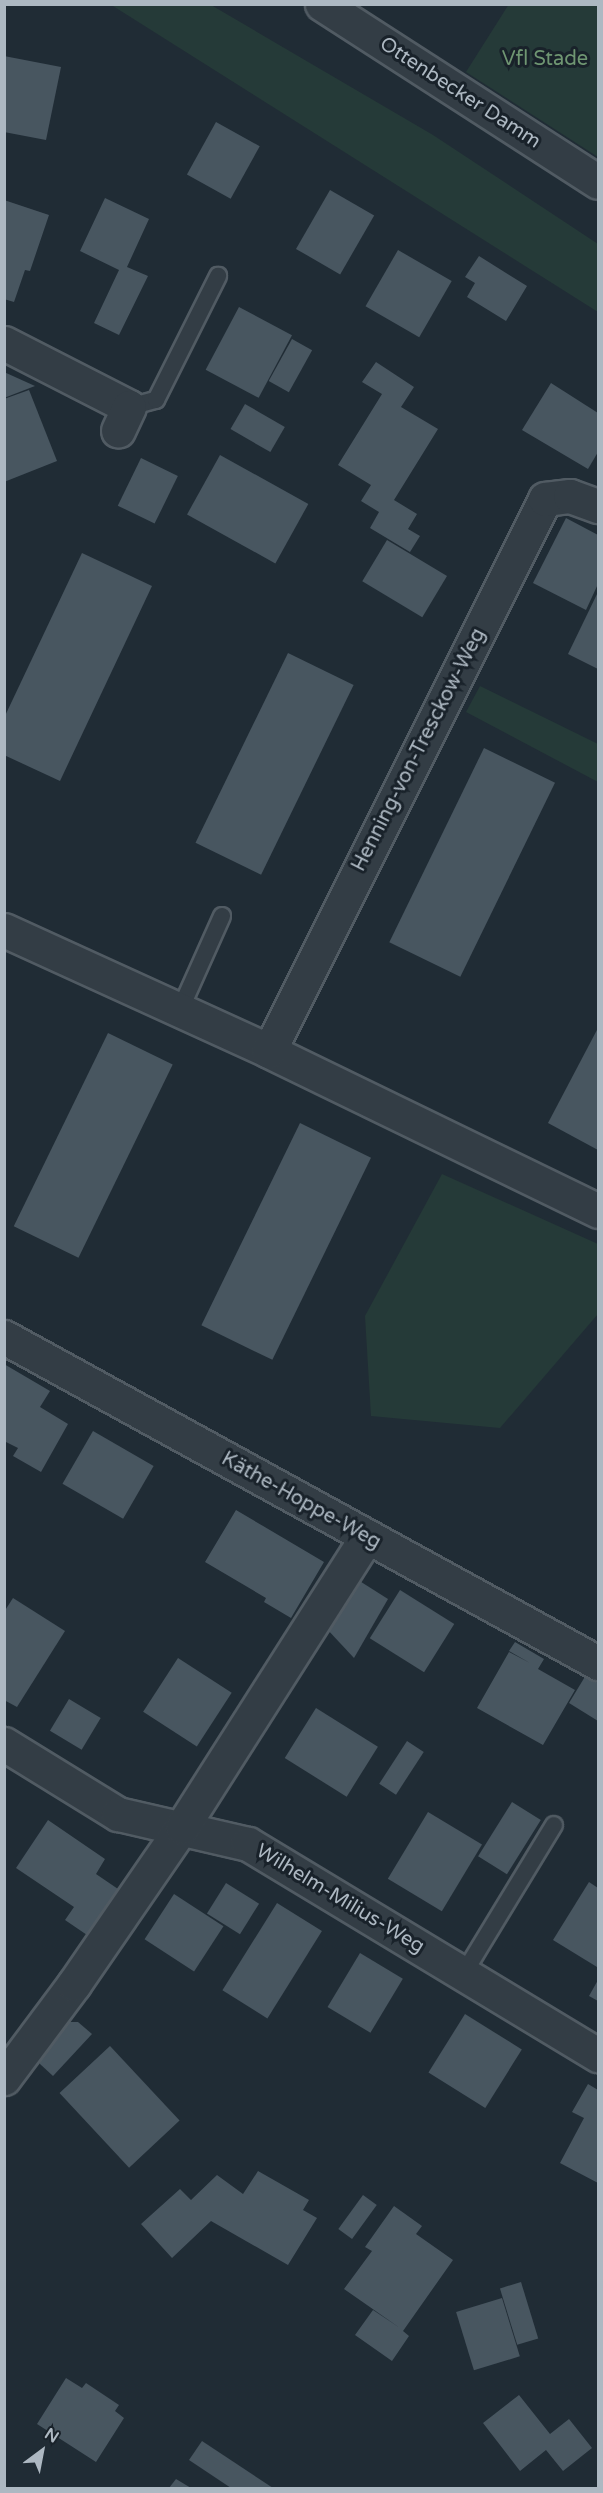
<!DOCTYPE html>
<meta charset="utf-8">
<style>
body{margin:0}
#map{position:relative;width:603px;height:2493px;overflow:hidden;background:#202c35;font-family:"Varela Round",sans-serif}
div>[style]{position:absolute}
.green>*{inset:0;background:#253a38}
.building>*{inset:0;background:#485660;transform-origin:0 0}
.roads{filter:drop-shadow(2px 0 #515b63) drop-shadow(-2px 0 #515b63) drop-shadow(0 2px #515b63) drop-shadow(0 -2px #515b63)}
.lane>*{height:16px;margin:-8px;padding:0 8px;transform-origin:8px;border-radius:8px;background:#333d45}
.street>*{height:33px;margin:-16.5px;padding:0 16.5px;transform-origin:16.5px;border-radius:16.5px;background:#333d45}
span{translate:-50% -50%;white-space:nowrap;text-align:center;line-height:1.15;-webkit-text-stroke:6px #19222a;paint-order:stroke}
.park-label{font-size:20px;color:#6f9672}
.street-label{font-size:20px;color:#adb8c2}
.frame{position:absolute;inset:0;border:6px solid #adb8c2;pointer-events:none}
.north{position:absolute;left:12px;top:2421px;width:60px;height:60px;-webkit-text-stroke:4px #19222a;paint-order:stroke;rotate:32deg;font-size:16px;font-weight:700;line-height:24px;text-align:center;color:#adb8c2}
.north::after{content:'';display:block;margin:auto;width:21px;height:27px;background:#adb8c2;clip-path:polygon(50% 0,100% 100%,50% 72%,0 100%)}
</style>
<div id="map">
<div class="green">
<div style="clip-path:polygon(509px 4px,598px 5px,598px 157px,466px 72px)"></div>
<div style="clip-path:polygon(91px 5px,211px 5px,433px 135px,598px 244px,598px 312px,113px 6px)"></div>
<div style="clip-path:polygon(480px 686px,598px 744px,598px 782px,466px 712px)"></div>
<div style="clip-path:polygon(442px 1174px,598px 1244px,598px 1314px,500px 1428px,371px 1416px,365px 1316px)"></div>
</div>
<div class="building">
<div style="clip-path:polygon(4px 56px,61px 67px,46px 140px,4px 132px)"></div>
<div style="left:216px;top:122px;width:50px;height:60px;rotate:29deg"></div>
<div style="left:330px;top:190px;width:51px;height:68px;rotate:30deg"></div>
<div style="clip-path:polygon(105px 198px,149px 219px,127px 267px,148px 276px,119px 335px,94px 323px,119px 270px,80px 251px)"></div>
<div style="clip-path:polygon(4px 200px,49px 215px,30px 271px,25px 270px,14px 302px,4px 299px)"></div>
<div style="left:398px;top:250px;width:62px;height:65px;rotate:30deg"></div>
<div style="clip-path:polygon(479px 256px,527px 286px,506px 321px,467px 297px,475px 283px,465px 277px)"></div>
<div style="left:239px;top:307px;width:60px;height:71px;rotate:28deg"></div>
<div style="left:292px;top:339px;width:23px;height:48px;rotate:29deg"></div>
<div style="clip-path:polygon(376px 362px,414px 387px,401px 407px,438px 429px,394px 500px,417px 514px,408px 529px,420px 536px,410px 552px,370px 528px,379px 512px,361px 501px,371px 485px,338px 465px,382px 394px,362px 382px)"></div>
<div style="clip-path:polygon(4px 372px,35px 386px,4px 398px)"></div>
<div style="clip-path:polygon(551px 383px,598px 413px,598px 452px,588px 469px,522px 430px)"></div>
<div style="clip-path:polygon(29px 390px,57px 461px,4px 482px,4px 399px)"></div>
<div style="left:245px;top:404px;width:46px;height:29px;rotate:30deg"></div>
<div style="left:220px;top:455px;width:101px;height:68px;rotate:29deg"></div>
<div style="left:141px;top:458px;width:41px;height:53px;rotate:26deg"></div>
<div style="clip-path:polygon(566px 518px,598px 535px,598px 584px,586px 610px,533px 583px)"></div>
<div style="left:387px;top:540px;width:70px;height:48px;rotate:31deg"></div>
<div style="clip-path:polygon(82px 553px,152px 586px,60px 781px,4px 755px,4px 718px)"></div>
<div style="clip-path:polygon(598px 592px,598px 669px,568px 654px)"></div>
<div style="left:288px;top:653px;width:73px;height:211px;rotate:26deg"></div>
<div style="left:484px;top:748px;width:79px;height:216px;rotate:26deg"></div>
<div style="clip-path:polygon(598px 1028px,598px 1150px,548px 1123px)"></div>
<div style="left:108px;top:1033px;width:72px;height:215px;rotate:26deg"></div>
<div style="left:300px;top:1123px;width:79px;height:225px;rotate:26deg"></div>
<div style="clip-path:polygon(4px 1364px,50px 1391px,40px 1407px,68px 1424px,41px 1472px,13px 1456px,18px 1448px,4px 1441px)"></div>
<div style="left:93px;top:1431px;width:70px;height:61px;rotate:30deg"></div>
<div style="clip-path:polygon(236px 1510px,324px 1562px,291px 1618px,264px 1602px,266px 1598px,205px 1562px)"></div>
<div style="clip-path:polygon(358px 1580px,388px 1599px,354px 1658px,326px 1628px)"></div>
<div style="left:400px;top:1590px;width:64px;height:57px;rotate:32deg"></div>
<div style="clip-path:polygon(13px 1598px,65px 1631px,17px 1707px,4px 1700px,4px 1612px)"></div>
<div style="clip-path:polygon(515px 1642px,544px 1659px,538px 1669px,575px 1690px,543px 1745px,477px 1708px,509px 1652px,530px 1663px,509px 1651px)"></div>
<div style="left:178px;top:1658px;width:64px;height:64px;rotate:33deg"></div>
<div style="clip-path:polygon(586px 1675px,598px 1683px,598px 1721px,569px 1703px)"></div>
<div style="left:69px;top:1699px;width:37px;height:37px;rotate:31deg"></div>
<div style="left:316px;top:1708px;width:73px;height:59px;rotate:32deg"></div>
<div style="left:407px;top:1741px;width:20px;height:51px;rotate:33deg"></div>
<div style="left:512px;top:1802px;width:34px;height:64px;rotate:32deg"></div>
<div style="left:428px;top:1812px;width:63px;height:78px;rotate:31deg"></div>
<div style="clip-path:polygon(48px 1820px,105px 1859px,96px 1874px,118px 1889px,87px 1935px,65px 1920px,74px 1907px,16px 1868px)"></div>
<div style="clip-path:polygon(589px 1882px,598px 1888px,597px 1967px,553px 1940px)"></div>
<div style="left:226px;top:1883px;width:39px;height:36px;rotate:32deg"></div>
<div style="left:174px;top:1894px;width:59px;height:54px;rotate:33deg"></div>
<div style="left:277px;top:1903px;width:53px;height:103px;rotate:32deg"></div>
<div style="left:360px;top:1953px;width:50px;height:63px;rotate:31deg"></div>
<div style="clip-path:polygon(598px 1980px,598px 2001px,589px 1996px)"></div>
<div style="left:465px;top:2014px;width:67px;height:69px;rotate:32deg"></div>
<div style="clip-path:polygon(68px 2022px,78px 2022px,92px 2034px,53px 2076px,40px 2064px,38px 2055px)"></div>
<div style="left:110px;top:2046px;width:102px;height:69px;rotate:47deg"></div>
<div style="clip-path:polygon(588px 2084px,598px 2090px,598px 2183px,560px 2163px,584px 2118px,572px 2112px)"></div>
<div style="clip-path:polygon(258px 2171px,309px 2200px,303px 2210px,317px 2218px,288px 2265px,211px 2221px,172px 2258px,141px 2224px,180px 2189px,191px 2200px,217px 2175px,243px 2194px)"></div>
<div style="left:363px;top:2195px;width:17px;height:42px;rotate:36deg"></div>
<div style="clip-path:polygon(394px 2206px,422px 2226px,416px 2234px,453px 2260px,403px 2331px,409px 2336px,392px 2361px,355px 2335px,373px 2310px,400px 2328px,344px 2289px,372px 2251px,365px 2247px)"></div>
<div style="left:521px;top:2282px;width:59px;height:22px;rotate:73deg"></div>
<div style="left:502px;top:2298px;width:61px;height:48px;rotate:73deg"></div>
<div style="clip-path:polygon(66px 2378px,82px 2388px,86px 2383px,119px 2405px,115px 2411px,124px 2418px,96px 2462px,37px 2424px)"></div>
<div style="clip-path:polygon(519px 2395px,550px 2434px,569px 2419px,592px 2448px,563px 2471px,546px 2450px,520px 2471px,483px 2423px)"></div>
<div style="clip-path:polygon(202px 2441px,273px 2488px,231px 2488px,189px 2460px)"></div>
<div style="clip-path:polygon(176px 2479px,191px 2488px,169px 2488px)"></div>
</div>
<div class="roads">
<div class="lane">
<div style="left:129px;top:407px;width:28px;rotate:-15deg"></div>
<div style="left:156px;top:400px;width:139px;rotate:-63.4deg"></div>
<div style="left:180px;top:1010px;width:103px;rotate:-65.9deg"></div>
<div style="left:464px;top:1973px;width:173px;rotate:-58.7deg"></div>
</div>
<div class="street">
<div style="left:322px;top:4px;width:328px;rotate:32.8deg"></div>
<div style="left:4px;top:343px;width:140px;rotate:27.1deg"></div>
<div style="left:129px;top:407px;width:26px;rotate:115deg"></div>
<div style="left:4px;top:930px;width:291px;rotate:24.5deg"></div>
<div style="left:269px;top:1051px;width:366px;rotate:25.9deg"></div>
<div style="left:269px;top:1051px;width:617px;rotate:-63.43deg"></div>
<div style="left:545px;top:499px;width:25px;rotate:-7deg"></div>
<div style="left:570px;top:496px;width:30px;rotate:20deg"></div>
<div style="left:4px;top:1337px;width:678px;rotate:28.76deg"></div>
<div style="left:4px;top:1744px;width:134px;rotate:31.6deg"></div>
<div style="left:118px;top:1814px;width:133px;rotate:13deg"></div>
<div style="left:248px;top:1844px;width:409px;rotate:31.1deg"></div>
<div style="left:4px;top:2078px;width:117px;rotate:-53.3deg"></div>
<div style="left:74px;top:1984px;width:191px;rotate:-55.5deg"></div>
<div style="left:182px;top:1827px;width:344px;rotate:-57.5deg"></div>
</div>
</div>
<div class="park-label">
<span style="left:545px;top:59px">Vfl Stade</span>
</div>
<div class="street-label">
<span style="left:460px;top:93px;rotate:33deg">Ottenbecker Damm</span>
<span style="left:419px;top:750px;rotate:-63deg">Henning-von-Tresckow-Weg</span>
<span style="left:301px;top:1501px;rotate:29deg">Käthe-Hoppe-Weg</span>
<span style="left:340px;top:1899px;rotate:31deg">Wilhelm-Milius-Weg</span>
</div>
<div class="frame"></div>
<div class="north">N</div>
</div>
